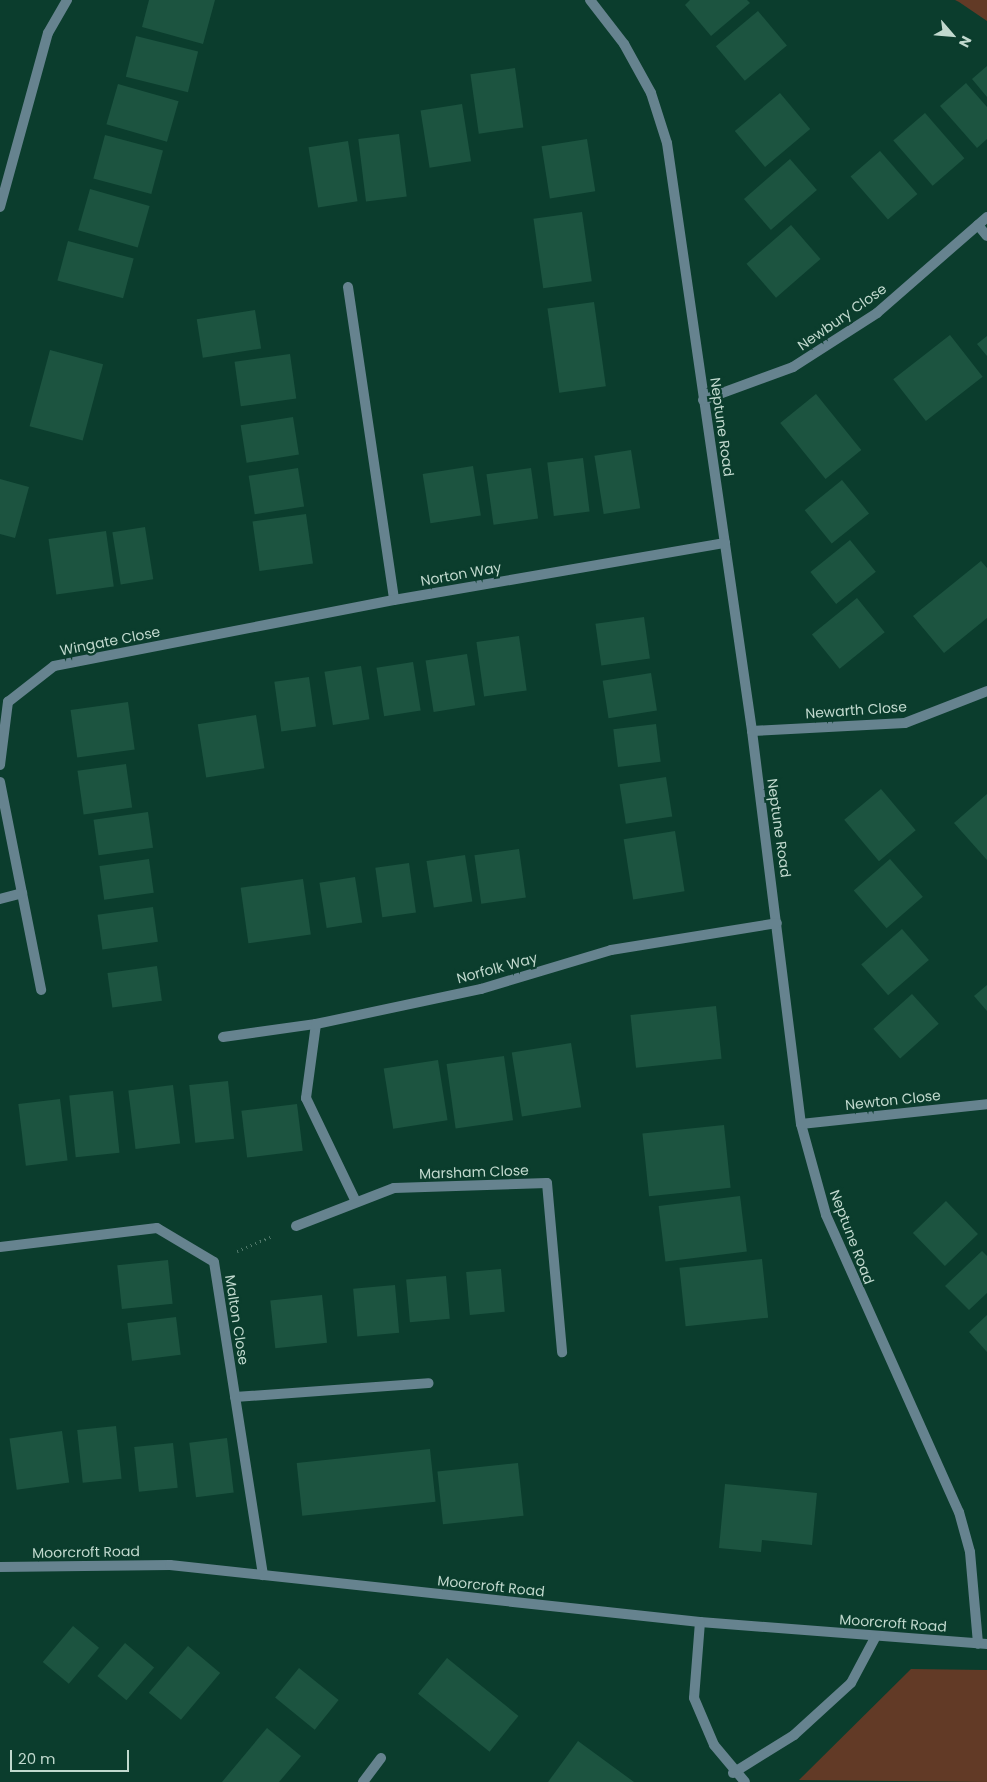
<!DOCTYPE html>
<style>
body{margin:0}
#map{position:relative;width:987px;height:1782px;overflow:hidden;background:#0b3d2d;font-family:Poppins,sans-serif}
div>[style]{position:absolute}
.green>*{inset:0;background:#623a26}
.building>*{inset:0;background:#1c5440;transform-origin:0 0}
.path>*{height:3px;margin-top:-1.5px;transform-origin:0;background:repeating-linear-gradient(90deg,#50786a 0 1px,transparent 0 5px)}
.lane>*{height:10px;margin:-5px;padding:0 5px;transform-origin:5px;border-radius:5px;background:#66838f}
.street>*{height:10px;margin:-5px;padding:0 5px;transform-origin:5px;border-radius:5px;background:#66838f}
span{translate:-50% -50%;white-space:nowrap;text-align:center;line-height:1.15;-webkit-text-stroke:4.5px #0b3d2d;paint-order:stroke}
.street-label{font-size:14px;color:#c1d9ce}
.north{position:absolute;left:927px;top:10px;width:50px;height:50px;-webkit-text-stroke:4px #0b3d2d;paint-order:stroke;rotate:117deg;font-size:14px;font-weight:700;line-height:20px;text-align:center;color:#c1d9ce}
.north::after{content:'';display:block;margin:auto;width:18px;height:22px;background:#c1d9ce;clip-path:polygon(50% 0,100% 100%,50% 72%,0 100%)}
.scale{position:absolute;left:10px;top:1750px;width:119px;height:22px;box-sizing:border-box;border:2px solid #c1d9ce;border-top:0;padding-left:6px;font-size:15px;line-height:18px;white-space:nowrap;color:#c1d9ce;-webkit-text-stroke:4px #0b3d2d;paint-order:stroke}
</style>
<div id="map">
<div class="green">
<div style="clip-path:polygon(955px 0,987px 0,987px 21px,959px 2px)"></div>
<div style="clip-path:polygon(911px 1669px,987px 1670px,987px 1782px,799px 1780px)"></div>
</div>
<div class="building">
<div style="clip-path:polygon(149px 0,215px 0,203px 44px,142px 27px)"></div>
<div style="clip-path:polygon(690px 0,747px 0,750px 3px,711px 36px,685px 5px)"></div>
<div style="left:758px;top:11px;width:45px;height:55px;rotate:50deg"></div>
<div style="left:136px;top:36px;width:64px;height:42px;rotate:14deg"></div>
<div style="clip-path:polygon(987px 66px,987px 97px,972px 79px)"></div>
<div style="left:515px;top:68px;width:60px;height:45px;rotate:82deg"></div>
<div style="clip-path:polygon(966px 83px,987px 107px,987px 139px,977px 148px,940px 106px)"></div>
<div style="left:118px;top:84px;width:63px;height:42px;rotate:16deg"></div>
<div style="left:780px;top:93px;width:47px;height:59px;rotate:50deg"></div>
<div style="left:462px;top:104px;width:58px;height:42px;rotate:81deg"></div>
<div style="left:925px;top:113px;width:60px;height:42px;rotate:49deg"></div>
<div style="left:399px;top:134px;width:63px;height:41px;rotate:83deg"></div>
<div style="left:105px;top:135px;width:60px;height:45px;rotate:15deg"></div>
<div style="left:587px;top:139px;width:53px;height:46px;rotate:81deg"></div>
<div style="left:348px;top:141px;width:61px;height:40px;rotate:81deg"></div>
<div style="left:880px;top:151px;width:57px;height:39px;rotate:49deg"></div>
<div style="left:790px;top:159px;width:41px;height:61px;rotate:49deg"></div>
<div style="left:90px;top:189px;width:62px;height:43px;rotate:16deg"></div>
<div style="left:582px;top:212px;width:70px;height:49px;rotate:82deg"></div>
<div style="left:791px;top:225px;width:45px;height:59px;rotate:49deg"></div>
<div style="left:68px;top:241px;width:68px;height:41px;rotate:15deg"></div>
<div style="left:594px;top:302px;width:85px;height:47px;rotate:82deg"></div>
<div style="left:255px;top:310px;width:39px;height:59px;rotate:81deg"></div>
<div style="left:950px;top:335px;width:53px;height:72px;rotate:52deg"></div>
<div style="clip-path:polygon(987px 336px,987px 356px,977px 344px)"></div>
<div style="left:50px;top:350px;width:55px;height:79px;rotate:15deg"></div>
<div style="left:290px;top:354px;width:45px;height:56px;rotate:82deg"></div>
<div style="left:816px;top:394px;width:72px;height:46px;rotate:51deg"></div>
<div style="left:293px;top:417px;width:38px;height:53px;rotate:81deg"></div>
<div style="left:631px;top:450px;width:59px;height:37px;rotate:81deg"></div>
<div style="left:583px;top:458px;width:54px;height:36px;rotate:83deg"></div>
<div style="left:473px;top:466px;width:50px;height:51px;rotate:81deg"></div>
<div style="left:298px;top:468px;width:39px;height:50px;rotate:81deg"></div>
<div style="left:531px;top:468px;width:51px;height:45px;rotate:82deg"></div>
<div style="clip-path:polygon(0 479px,29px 487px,15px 538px,0 534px)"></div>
<div style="left:842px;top:480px;width:43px;height:48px;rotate:51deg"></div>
<div style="left:306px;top:514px;width:50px;height:54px;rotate:82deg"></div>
<div style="left:145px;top:527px;width:53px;height:33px;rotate:81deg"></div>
<div style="left:106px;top:531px;width:56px;height:58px;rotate:82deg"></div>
<div style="left:850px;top:540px;width:41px;height:51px;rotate:51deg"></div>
<div style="clip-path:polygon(981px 561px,987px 568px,987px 618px,944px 653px,913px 616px)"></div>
<div style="left:857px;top:598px;width:44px;height:58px;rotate:51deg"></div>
<div style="left:644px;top:617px;width:42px;height:49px;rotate:82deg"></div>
<div style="left:519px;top:636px;width:55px;height:43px;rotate:82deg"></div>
<div style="left:467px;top:654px;width:52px;height:42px;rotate:81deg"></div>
<div style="left:413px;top:662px;width:49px;height:37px;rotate:81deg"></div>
<div style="left:361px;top:666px;width:54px;height:37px;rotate:81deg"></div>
<div style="left:651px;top:673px;width:38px;height:49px;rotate:81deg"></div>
<div style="left:309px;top:677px;width:50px;height:35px;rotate:82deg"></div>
<div style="left:128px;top:702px;width:48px;height:58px;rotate:82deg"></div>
<div style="left:256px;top:715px;width:54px;height:59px;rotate:81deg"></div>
<div style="left:656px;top:724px;width:38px;height:43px;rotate:83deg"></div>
<div style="left:126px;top:764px;width:44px;height:49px;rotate:82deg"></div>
<div style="left:666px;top:777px;width:40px;height:47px;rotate:81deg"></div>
<div style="left:881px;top:789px;width:54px;height:48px;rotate:50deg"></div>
<div style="clip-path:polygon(987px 794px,987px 860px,954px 823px)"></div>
<div style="left:148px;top:812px;width:36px;height:55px;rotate:82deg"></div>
<div style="left:675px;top:831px;width:61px;height:52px;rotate:81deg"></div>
<div style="left:519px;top:849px;width:49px;height:45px;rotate:82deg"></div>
<div style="left:465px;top:855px;width:47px;height:39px;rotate:81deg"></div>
<div style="left:149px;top:859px;width:34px;height:50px;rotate:82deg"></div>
<div style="left:890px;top:859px;width:50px;height:48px;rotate:49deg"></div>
<div style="left:409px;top:863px;width:50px;height:34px;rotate:82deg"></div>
<div style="left:355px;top:877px;width:46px;height:36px;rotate:81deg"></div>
<div style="left:303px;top:879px;width:56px;height:63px;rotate:82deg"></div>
<div style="left:153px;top:907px;width:35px;height:56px;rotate:82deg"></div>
<div style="left:902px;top:929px;width:41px;height:54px;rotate:49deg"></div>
<div style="left:157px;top:966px;width:35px;height:50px;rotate:82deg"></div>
<div style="clip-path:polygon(987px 985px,987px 1011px,974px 996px)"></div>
<div style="left:912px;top:994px;width:40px;height:52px;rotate:48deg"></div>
<div style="left:716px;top:1006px;width:53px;height:86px;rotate:84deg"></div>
<div style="left:571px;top:1043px;width:65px;height:60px;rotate:81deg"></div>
<div style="left:504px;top:1056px;width:65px;height:58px;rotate:82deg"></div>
<div style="left:438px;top:1060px;width:61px;height:55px;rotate:81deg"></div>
<div style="left:228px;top:1081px;width:58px;height:39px;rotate:84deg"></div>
<div style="left:173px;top:1085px;width:59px;height:45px;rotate:83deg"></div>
<div style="left:113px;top:1091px;width:62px;height:44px;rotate:84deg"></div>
<div style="left:60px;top:1099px;width:62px;height:42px;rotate:83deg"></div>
<div style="left:297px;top:1104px;width:47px;height:56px;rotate:83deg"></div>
<div style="left:724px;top:1125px;width:63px;height:82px;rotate:84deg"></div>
<div style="left:740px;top:1196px;width:56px;height:82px;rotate:83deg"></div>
<div style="left:946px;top:1201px;width:46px;height:46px;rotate:46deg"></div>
<div style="clip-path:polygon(982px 1251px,987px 1256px,987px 1293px,969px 1310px,945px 1286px)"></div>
<div style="left:762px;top:1259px;width:59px;height:83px;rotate:84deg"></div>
<div style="left:168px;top:1260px;width:44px;height:51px;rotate:84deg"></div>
<div style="left:501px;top:1269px;width:43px;height:35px;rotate:85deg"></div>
<div style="left:446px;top:1276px;width:43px;height:40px;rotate:85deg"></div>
<div style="left:395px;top:1285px;width:48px;height:42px;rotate:85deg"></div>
<div style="left:322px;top:1295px;width:48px;height:52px;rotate:84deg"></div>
<div style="clip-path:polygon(987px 1315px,987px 1352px,969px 1332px)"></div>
<div style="left:176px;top:1317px;width:38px;height:49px;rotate:83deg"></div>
<div style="left:116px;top:1426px;width:53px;height:39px;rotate:84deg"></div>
<div style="left:62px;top:1431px;width:52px;height:53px;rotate:82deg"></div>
<div style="left:227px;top:1438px;width:55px;height:38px;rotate:83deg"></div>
<div style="left:173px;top:1443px;width:45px;height:39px;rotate:84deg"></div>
<div style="left:430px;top:1449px;width:53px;height:134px;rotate:84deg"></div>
<div style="left:518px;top:1463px;width:53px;height:81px;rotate:84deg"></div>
<div style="clip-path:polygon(725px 1484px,817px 1493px,812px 1545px,762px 1540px,761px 1552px,719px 1548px)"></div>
<div style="left:73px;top:1626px;width:34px;height:47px;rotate:40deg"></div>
<div style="left:125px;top:1643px;width:38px;height:43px;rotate:40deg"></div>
<div style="left:188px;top:1646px;width:42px;height:61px;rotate:40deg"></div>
<div style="left:447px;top:1658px;width:92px;height:46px;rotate:39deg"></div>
<div style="left:299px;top:1668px;width:51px;height:38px;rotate:39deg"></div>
<div style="clip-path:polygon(267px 1728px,301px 1756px,279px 1782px,222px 1782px)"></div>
<div style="clip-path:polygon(578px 1741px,634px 1782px,548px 1782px)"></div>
</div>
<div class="path">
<div style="left:237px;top:1251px;width:39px;rotate:-23deg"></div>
</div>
<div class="lane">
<div style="left:235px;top:1397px;width:194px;rotate:-4.1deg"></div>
</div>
<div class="street">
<div style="left:590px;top:0;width:56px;rotate:52.3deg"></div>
<div style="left:624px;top:44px;width:56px;rotate:61.1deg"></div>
<div style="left:651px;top:93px;width:52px;rotate:72.3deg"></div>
<div style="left:667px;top:143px;width:594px;rotate:81.77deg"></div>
<div style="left:752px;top:731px;width:396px;rotate:82.9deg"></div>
<div style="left:801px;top:1124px;width:94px;rotate:74.6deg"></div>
<div style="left:826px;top:1215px;width:325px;rotate:65.9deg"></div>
<div style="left:959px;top:1512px;width:41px;rotate:74.6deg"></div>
<div style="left:970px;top:1552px;width:92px;rotate:85deg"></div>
<div style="left:0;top:207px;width:180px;rotate:-74.6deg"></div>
<div style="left:48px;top:33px;width:38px;rotate:-60deg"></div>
<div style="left:978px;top:225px;width:14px;rotate:51deg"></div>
<div style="left:348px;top:287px;width:316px;rotate:81.6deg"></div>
<div style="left:703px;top:400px;width:96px;rotate:-20.1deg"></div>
<div style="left:793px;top:367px;width:100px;rotate:-32.7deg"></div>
<div style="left:877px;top:313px;width:146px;rotate:-41.1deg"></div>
<div style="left:752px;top:731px;width:153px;rotate:-3deg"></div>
<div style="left:905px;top:723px;width:88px;rotate:-21.3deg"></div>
<div style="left:0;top:765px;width:64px;rotate:-82.8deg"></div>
<div style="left:8px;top:702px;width:58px;rotate:-38deg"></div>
<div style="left:54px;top:666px;width:346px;rotate:-11deg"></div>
<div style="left:394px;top:600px;width:336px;rotate:-9.8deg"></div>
<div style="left:0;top:782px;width:212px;rotate:78.8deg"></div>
<div style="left:0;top:899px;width:23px;rotate:-15deg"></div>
<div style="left:316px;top:1024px;width:75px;rotate:97.7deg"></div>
<div style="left:306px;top:1098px;width:115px;rotate:64.3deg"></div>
<div style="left:223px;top:1037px;width:94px;rotate:-8deg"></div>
<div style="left:316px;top:1024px;width:169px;rotate:-12deg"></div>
<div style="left:481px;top:989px;width:136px;rotate:-16.7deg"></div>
<div style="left:611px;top:950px;width:168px;rotate:-9.2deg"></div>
<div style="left:801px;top:1124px;width:187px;rotate:-6.1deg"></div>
<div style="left:296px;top:1226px;width:105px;rotate:-21.2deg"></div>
<div style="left:394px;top:1188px;width:153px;rotate:-1.9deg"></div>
<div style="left:547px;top:1183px;width:170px;rotate:84.9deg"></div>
<div style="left:0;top:1247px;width:158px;rotate:-6.9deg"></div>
<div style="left:157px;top:1228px;width:66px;rotate:30.8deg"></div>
<div style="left:214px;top:1262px;width:317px;rotate:81.1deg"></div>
<div style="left:0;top:1567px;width:170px;rotate:-0.7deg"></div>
<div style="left:170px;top:1565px;width:533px;rotate:6.14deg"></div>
<div style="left:700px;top:1622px;width:288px;rotate:4.4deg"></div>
<div style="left:700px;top:1622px;width:76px;rotate:94.5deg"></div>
<div style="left:694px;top:1698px;width:51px;rotate:66.9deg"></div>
<div style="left:714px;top:1745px;width:48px;rotate:50deg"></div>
<div style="left:733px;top:1773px;width:72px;rotate:-31.9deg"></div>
<div style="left:794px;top:1735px;width:77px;rotate:-42.4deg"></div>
<div style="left:851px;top:1683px;width:53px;rotate:-62deg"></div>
<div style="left:363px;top:1782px;width:30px;rotate:-53deg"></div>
</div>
<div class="street-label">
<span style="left:842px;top:317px;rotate:-35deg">Newbury Close</span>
<span style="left:722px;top:427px;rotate:82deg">Neptune Road</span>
<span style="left:461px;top:574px;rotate:-10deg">Norton Way</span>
<span style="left:110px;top:641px;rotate:-11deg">Wingate Close</span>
<span style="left:856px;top:710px;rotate:-4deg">Newarth Close</span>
<span style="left:779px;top:828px;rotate:82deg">Neptune Road</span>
<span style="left:497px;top:968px;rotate:-15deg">Norfolk Way</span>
<span style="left:893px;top:1100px;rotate:-6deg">Newton Close</span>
<span style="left:474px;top:1172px;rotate:-2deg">Marsham Close</span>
<span style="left:852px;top:1237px;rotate:69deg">Neptune Road</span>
<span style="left:237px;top:1320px;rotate:81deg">Malton Close</span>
<span style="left:86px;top:1552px;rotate:-1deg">Moorcroft Road</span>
<span style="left:491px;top:1586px;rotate:6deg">Moorcroft Road</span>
<span style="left:893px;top:1623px;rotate:4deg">Moorcroft Road</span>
</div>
<div class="north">N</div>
<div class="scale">20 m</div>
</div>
